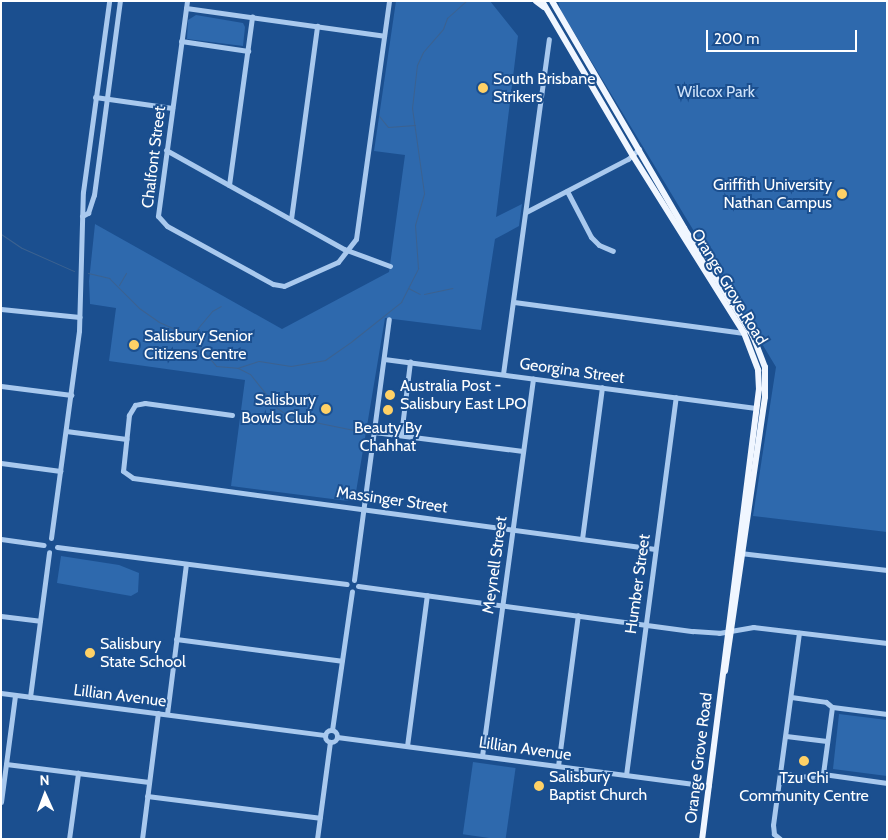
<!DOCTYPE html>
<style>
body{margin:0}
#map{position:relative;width:888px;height:840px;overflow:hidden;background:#1b4f8f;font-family:Cabin,sans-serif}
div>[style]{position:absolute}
.green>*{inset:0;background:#2e69ad;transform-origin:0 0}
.stream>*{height:1px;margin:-0.5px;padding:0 0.5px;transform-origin:0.5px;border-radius:0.5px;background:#3c6290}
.minor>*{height:5px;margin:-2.5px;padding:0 2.5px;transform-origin:2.5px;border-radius:2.5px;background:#a9c9ee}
.minor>.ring{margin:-2.5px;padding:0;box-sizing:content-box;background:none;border:5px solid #a9c9ee;border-radius:50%}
.major>*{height:6px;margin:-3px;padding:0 3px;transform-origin:3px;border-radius:3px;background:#f0f6ff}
.dots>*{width:14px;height:14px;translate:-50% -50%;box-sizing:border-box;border:2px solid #1b4f8f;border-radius:50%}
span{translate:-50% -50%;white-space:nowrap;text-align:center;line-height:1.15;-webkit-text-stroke:4px #1b4f8f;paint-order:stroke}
.poi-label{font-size:16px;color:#fff}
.left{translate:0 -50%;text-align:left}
.right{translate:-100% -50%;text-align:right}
.park-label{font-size:16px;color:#cfe3fa}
.street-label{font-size:16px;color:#fff}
.frame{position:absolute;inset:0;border:2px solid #fff;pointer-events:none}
.north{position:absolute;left:20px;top:770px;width:50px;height:50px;-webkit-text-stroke:4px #1b4f8f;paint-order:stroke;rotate:358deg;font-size:14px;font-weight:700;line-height:20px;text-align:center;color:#fff}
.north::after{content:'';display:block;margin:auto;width:18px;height:22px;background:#fff;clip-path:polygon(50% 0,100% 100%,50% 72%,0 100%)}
.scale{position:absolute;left:706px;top:30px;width:151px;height:22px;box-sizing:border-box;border:2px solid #fff;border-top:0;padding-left:6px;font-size:15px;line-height:18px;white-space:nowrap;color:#fff;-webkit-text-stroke:4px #1b4f8f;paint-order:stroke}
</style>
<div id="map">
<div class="green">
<div style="clip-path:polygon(396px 1px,490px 1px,518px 36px,496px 217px,522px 204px,519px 226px,495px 239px,481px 330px,385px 318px,355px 498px,348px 501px,231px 486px,245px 380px,109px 361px,116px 308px,90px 304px,89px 281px,95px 224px,282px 329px,389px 272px,405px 155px,374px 151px)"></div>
<div style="clip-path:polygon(558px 1px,887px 1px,887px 532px,753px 516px,776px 367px,561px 11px)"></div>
<div style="clip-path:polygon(196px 15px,243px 23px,245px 27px,243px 46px,187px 39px,188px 20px)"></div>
<div style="clip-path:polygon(61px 556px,119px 565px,139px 573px,138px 592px,131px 596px,57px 583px)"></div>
<div style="clip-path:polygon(839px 714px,887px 720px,887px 776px,833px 769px)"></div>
<div style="left:473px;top:762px;width:43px;height:73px;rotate:8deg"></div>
</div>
<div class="stream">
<div style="left:379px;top:116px;width:14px;rotate:51deg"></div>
<div style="left:388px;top:127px;width:27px;rotate:-4deg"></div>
<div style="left:1px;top:234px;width:25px;rotate:34deg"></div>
<div style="left:22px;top:248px;width:57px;rotate:23.9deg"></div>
<div style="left:88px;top:273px;width:22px;rotate:13deg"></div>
<div style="left:109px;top:278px;width:42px;rotate:45deg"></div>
<div style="left:139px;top:308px;width:24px;rotate:35deg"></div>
<div style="left:159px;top:322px;width:35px;rotate:24deg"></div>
<div style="left:191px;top:336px;width:39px;rotate:50deg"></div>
<div style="left:216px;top:366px;width:21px;rotate:5deg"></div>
<div style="left:237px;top:368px;width:23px;rotate:-18deg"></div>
<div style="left:259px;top:361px;width:32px;rotate:9deg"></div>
<div style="left:291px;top:366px;width:35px;rotate:-10deg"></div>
<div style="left:325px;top:360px;width:33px;rotate:-35deg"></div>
<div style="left:352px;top:341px;width:63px;rotate:-38.5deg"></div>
<div style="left:401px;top:302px;width:38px;rotate:-63deg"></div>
<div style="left:418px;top:268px;width:43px;rotate:-94deg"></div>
<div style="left:415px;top:225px;width:33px;rotate:-74deg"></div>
<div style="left:424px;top:193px;width:86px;rotate:-98deg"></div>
<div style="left:412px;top:108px;width:43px;rotate:-83.4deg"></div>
<div style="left:417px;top:65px;width:14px;rotate:-65deg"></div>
<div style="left:423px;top:52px;width:30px;rotate:-49deg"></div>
<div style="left:443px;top:29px;width:12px;rotate:-70deg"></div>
<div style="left:447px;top:18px;width:25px;rotate:-42deg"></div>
<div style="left:119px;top:285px;width:14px;rotate:-60deg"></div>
<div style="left:408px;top:288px;width:13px;rotate:27deg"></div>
<div style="left:424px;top:294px;width:29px;rotate:-12deg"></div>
<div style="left:192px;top:335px;width:31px;rotate:-50deg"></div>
<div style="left:212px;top:311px;width:10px;rotate:-29deg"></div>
<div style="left:238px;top:368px;width:13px;rotate:27deg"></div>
<div style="left:250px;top:374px;width:43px;rotate:51.5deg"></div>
<div style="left:277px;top:408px;width:16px;rotate:35deg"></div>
<div style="left:290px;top:417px;width:75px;rotate:11.6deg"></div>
</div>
<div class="minor">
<div style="left:187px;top:1px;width:217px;rotate:97.7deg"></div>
<div style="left:158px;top:216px;width:13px;rotate:48deg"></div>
<div style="left:167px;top:226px;width:121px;rotate:28.7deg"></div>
<div style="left:273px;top:284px;width:11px;rotate:10deg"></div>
<div style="left:284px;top:286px;width:59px;rotate:-24deg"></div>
<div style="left:338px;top:262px;width:29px;rotate:-52deg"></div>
<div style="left:356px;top:239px;width:240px;rotate:-82.1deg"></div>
<div style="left:186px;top:8px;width:200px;rotate:8deg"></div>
<div style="left:181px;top:41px;width:68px;rotate:8.5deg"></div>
<div style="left:95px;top:97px;width:78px;rotate:8.1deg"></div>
<div style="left:166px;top:150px;width:204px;rotate:29.1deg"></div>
<div style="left:344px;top:249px;width:49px;rotate:20.3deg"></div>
<div style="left:229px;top:185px;width:170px;rotate:-82.2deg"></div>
<div style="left:567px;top:191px;width:52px;rotate:62.4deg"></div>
<div style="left:591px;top:237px;width:11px;rotate:45deg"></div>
<div style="left:599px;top:245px;width:15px;rotate:23deg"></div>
<div style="left:526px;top:212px;width:115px;rotate:-27.5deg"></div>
<div style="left:628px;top:159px;width:15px;rotate:-42deg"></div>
<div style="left:82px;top:216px;width:7px;rotate:-27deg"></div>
<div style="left:88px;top:213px;width:19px;rotate:-72deg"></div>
<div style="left:94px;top:195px;width:196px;rotate:-82.4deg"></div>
<div style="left:291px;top:219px;width:195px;rotate:-82.3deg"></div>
<div style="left:514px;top:302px;width:232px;rotate:7.7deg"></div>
<div style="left:1px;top:309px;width:79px;rotate:5.8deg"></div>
<div style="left:384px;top:359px;width:375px;rotate:7.5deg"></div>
<div style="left:503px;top:374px;width:338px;rotate:-82.2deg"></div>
<div style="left:1px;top:386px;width:71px;rotate:7.3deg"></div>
<div style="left:232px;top:415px;width:88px;rotate:-172.1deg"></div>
<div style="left:145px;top:403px;width:10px;rotate:169deg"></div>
<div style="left:135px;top:405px;width:12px;rotate:121deg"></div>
<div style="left:129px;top:415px;width:56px;rotate:96.1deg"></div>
<div style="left:123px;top:471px;width:12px;rotate:35deg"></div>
<div style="left:133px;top:478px;width:527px;rotate:7.75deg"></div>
<div style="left:66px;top:431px;width:61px;rotate:7.6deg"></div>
<div style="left:374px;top:432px;width:150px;rotate:7.3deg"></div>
<div style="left:401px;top:435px;width:74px;rotate:-83deg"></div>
<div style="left:1px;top:463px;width:60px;rotate:7.7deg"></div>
<div style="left:51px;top:538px;width:209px;rotate:-82.3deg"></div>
<div style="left:79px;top:331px;width:139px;rotate:-88.4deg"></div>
<div style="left:83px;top:192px;width:193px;rotate:-82.2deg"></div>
<div style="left:1px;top:539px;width:43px;rotate:7.9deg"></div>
<div style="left:582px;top:539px;width:153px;rotate:-82.5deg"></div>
<div style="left:57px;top:547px;width:292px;rotate:7.3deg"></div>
<div style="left:740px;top:553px;width:148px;rotate:6.6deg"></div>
<div style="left:354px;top:580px;width:263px;rotate:-82.4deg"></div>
<div style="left:358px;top:586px;width:338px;rotate:7.7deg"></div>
<div style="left:693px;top:631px;width:26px;rotate:4deg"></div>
<div style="left:719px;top:633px;width:35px;rotate:-10deg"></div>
<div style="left:753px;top:627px;width:135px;rotate:6.8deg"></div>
<div style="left:1px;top:616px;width:39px;rotate:7deg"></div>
<div style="left:176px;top:639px;width:167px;rotate:7.5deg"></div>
<div style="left:1px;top:693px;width:327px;rotate:7.4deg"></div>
<div style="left:30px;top:697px;width:146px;rotate:-82.5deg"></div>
<div style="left:791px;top:697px;width:35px;rotate:8deg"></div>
<div style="left:826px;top:702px;width:8px;rotate:40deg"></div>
<div style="left:167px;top:714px;width:151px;rotate:-82.8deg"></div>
<div style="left:887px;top:714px;width:55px;rotate:-172.7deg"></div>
<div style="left:832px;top:707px;width:68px;rotate:97.7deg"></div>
<div style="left:823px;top:774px;width:65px;rotate:8deg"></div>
<div style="left:332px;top:730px;width:140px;rotate:-81.8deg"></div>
<div class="ring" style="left:325px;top:730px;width:7px;height:7px"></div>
<div style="left:786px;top:736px;width:41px;rotate:7deg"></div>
<div style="left:337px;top:737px;width:375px;rotate:7.5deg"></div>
<div style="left:407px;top:746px;width:152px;rotate:-82.5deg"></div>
<div style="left:482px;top:756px;width:381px;rotate:-82.3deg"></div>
<div style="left:6px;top:764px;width:144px;rotate:7.2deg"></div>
<div style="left:558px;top:766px;width:152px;rotate:-82.5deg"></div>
<div style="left:780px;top:773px;width:35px;rotate:8deg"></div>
<div style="left:815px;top:778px;width:9px;rotate:-27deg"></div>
<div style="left:626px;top:775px;width:381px;rotate:-82.5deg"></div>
<div style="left:147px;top:796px;width:174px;rotate:7.2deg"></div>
<div style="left:1px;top:802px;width:108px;rotate:-82.5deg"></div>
<div style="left:69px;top:839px;width:67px;rotate:-82.2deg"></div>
<div style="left:142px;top:839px;width:127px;rotate:-82.8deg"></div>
<div style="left:317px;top:839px;width:98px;rotate:-82.4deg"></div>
<div style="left:780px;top:839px;width:8px;rotate:-140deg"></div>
<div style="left:774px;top:834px;width:9px;rotate:-96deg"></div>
<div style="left:773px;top:825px;width:194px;rotate:-82.3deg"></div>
</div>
<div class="major">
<div style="left:536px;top:1px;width:10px;rotate:37deg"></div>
<div style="left:542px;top:1px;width:180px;rotate:59.6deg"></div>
<div style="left:633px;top:156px;width:209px;rotate:57.9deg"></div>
<div style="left:744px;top:333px;width:40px;rotate:69deg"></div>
<div style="left:758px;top:370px;width:19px;rotate:87deg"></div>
<div style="left:759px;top:389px;width:454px;rotate:97.2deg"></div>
<div style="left:552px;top:1px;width:263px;rotate:59.8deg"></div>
<div style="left:684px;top:228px;width:128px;rotate:57.4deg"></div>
<div style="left:753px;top:336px;width:33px;rotate:69deg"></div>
<div style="left:765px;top:367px;width:30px;rotate:90deg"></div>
<div style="left:765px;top:397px;width:277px;rotate:98.3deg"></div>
</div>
<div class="dots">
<div style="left:483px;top:88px;background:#ffd166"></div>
<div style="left:842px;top:194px;background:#ffd166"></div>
<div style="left:134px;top:345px;background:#ffd166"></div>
<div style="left:390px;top:395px;background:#ffd166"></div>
<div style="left:326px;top:409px;background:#ffd166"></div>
<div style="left:388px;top:410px;background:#ffd166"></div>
<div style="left:90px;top:653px;background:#ffd166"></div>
<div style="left:804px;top:761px;background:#ffd166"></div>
<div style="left:539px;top:786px;background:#ffd166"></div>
</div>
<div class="poi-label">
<span class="left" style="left:493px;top:88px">South Brisbane<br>Strikers</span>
<span class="right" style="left:832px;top:194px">Griffith University<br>Nathan Campus</span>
<span class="left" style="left:144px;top:345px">Salisbury Senior<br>Citizens Centre</span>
<span class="left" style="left:400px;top:395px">Australia Post -<br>Salisbury East LPO</span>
<span class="right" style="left:316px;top:409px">Salisbury<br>Bowls Club</span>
<span style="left:388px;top:437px">Beauty By<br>Chahhat</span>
<span class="left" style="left:100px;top:653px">Salisbury<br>State School</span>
<span class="left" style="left:549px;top:786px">Salisbury<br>Baptist Church</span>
<span style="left:804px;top:787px">Tzu Chi<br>Community Centre</span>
</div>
<div class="park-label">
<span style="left:716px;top:92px">Wilcox Park</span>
</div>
<div class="street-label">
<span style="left:154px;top:157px;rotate:-83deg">Chalfont Street</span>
<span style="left:729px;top:287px;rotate:59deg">Orange Grove Road</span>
<span style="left:572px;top:371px;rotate:8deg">Georgina Street</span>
<span style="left:392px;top:500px;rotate:8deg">Massinger Street</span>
<span style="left:495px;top:565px;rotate:-82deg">Meynell Street</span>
<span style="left:638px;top:584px;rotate:-82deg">Humber Street</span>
<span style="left:120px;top:696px;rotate:7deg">Lillian Avenue</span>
<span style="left:525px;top:749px;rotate:8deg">Lillian Avenue</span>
<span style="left:699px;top:758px;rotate:-83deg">Orange Grove Road</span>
</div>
<div class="frame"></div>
<div class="north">N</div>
<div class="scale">200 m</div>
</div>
